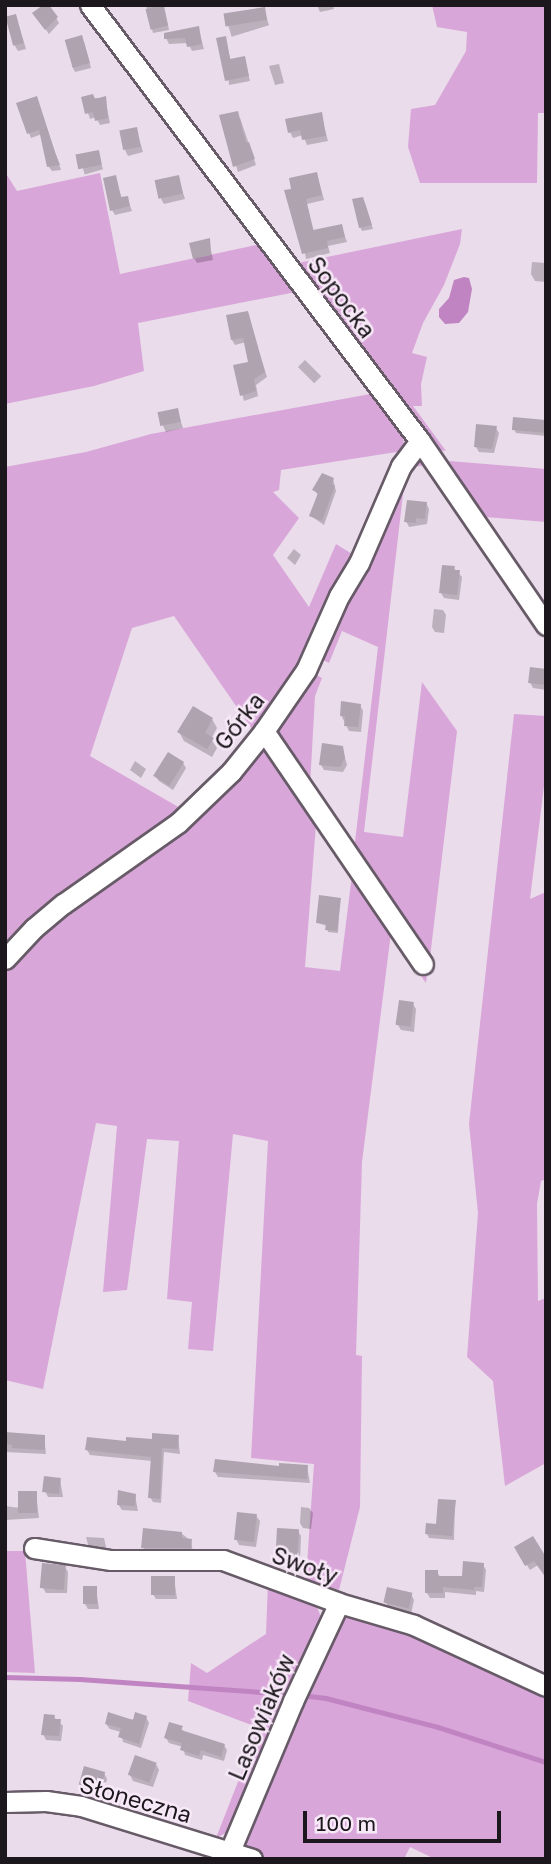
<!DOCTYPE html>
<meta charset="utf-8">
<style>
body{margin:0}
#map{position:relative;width:551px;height:1864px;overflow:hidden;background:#eadcea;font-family:"Golos Text",sans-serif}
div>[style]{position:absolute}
.green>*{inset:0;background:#d9a6da}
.water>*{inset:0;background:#c084c2}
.shadow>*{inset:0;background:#0003;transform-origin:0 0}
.stream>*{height:4.5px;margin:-2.25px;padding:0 2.25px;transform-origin:2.25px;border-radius:2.25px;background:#c084c2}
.building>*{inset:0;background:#b0a3b0;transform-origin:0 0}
.roads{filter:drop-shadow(2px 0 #675b67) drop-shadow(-2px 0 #675b67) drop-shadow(0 2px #675b67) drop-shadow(0 -2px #675b67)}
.minor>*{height:19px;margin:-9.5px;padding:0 9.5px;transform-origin:9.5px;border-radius:9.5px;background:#fff}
span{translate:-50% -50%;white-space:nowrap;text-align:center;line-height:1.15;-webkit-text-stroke:5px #f7e9f7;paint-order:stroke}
.street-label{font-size:23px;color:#1c171c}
.frame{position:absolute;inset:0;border:7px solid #1c171c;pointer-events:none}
.scale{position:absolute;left:303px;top:1811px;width:198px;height:32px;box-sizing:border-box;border:4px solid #1c171c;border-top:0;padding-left:9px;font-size:21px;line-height:24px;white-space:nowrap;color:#1c171c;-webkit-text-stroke:5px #f7e9f7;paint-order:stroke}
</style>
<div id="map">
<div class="green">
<div style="clip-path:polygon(432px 5px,546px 5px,546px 113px,538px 113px,537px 183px,420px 183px,408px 147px,411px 109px,435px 105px,466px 51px,467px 32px,437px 27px)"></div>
<div style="clip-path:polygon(5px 172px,17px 191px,100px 173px,120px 274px,261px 244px,296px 292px,138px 323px,144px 371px,94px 386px,5px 404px)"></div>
<div style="clip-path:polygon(462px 229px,460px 244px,444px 285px,423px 323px,412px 353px,427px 357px,421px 384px,422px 406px,413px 406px,446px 451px,440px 450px,298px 263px)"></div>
<div style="clip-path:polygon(evenodd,376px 393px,404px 434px,403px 451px,281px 470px,279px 490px,273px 492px,299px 518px,273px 555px,309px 607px,336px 544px,357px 557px,299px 676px,255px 734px,195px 796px,254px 732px,174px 616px,132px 628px,90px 756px,187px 812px,263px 739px,427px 974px,426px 983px,391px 933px,362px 1162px,356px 1355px,362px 1356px,360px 1507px,339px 1590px,306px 1579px,314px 1464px,251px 1458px,268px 1141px,233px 1134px,213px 1351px,188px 1349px,192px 1302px,167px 1299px,179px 1141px,147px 1139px,127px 1290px,103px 1292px,117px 1126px,96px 1123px,43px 1389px,5px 1380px,5px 467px,86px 452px,151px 434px,376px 393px,316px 824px,352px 875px,340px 971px,305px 967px,316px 824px)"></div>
<div style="clip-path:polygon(412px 459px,427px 465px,406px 468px,364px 832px,403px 837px,422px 682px,457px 731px,429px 966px,316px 799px,318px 798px,354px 850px,378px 647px,342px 631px,329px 663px,315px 656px,361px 566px,404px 467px)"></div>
<div style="clip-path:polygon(449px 461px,546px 469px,546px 522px,486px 517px,506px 551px,462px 487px,464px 485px)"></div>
<div style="clip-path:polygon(308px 670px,322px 678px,315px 696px,310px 786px,273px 736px)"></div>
<div style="clip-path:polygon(514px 714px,546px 716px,546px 770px,530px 899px,546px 892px,546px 1179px,541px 1181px,537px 1204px,538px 1301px,546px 1298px,546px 1463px,505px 1486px,493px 1381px,467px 1357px,478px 1213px,469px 1124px)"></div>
<div style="clip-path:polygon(5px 1551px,25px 1551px,35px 1673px,5px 1672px)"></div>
<div style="clip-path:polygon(268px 1582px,314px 1599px,322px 1620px,232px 1830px,216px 1838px,259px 1728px,188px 1701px,191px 1663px,207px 1673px,266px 1634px)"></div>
<div style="clip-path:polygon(355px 1615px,393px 1625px,492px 1668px,546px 1696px,546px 1859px,435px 1859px,410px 1847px,404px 1859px,270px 1859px,248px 1851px,243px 1842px,335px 1625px,345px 1617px)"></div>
</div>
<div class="water">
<div style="clip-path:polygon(464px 277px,469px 278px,472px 289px,468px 312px,459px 323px,445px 324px,439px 317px,439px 309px,449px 298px,454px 280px)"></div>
</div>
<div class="shadow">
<div style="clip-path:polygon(146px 5px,164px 5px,169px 30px,153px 33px)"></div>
<div style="clip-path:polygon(333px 5px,334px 9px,320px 12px,317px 5px)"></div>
<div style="left:264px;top:9px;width:17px;height:39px;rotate:73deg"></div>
<div style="clip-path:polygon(16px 16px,26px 49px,18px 51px,15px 46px)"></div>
<div style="clip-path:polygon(56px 18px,59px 23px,49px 34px,38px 19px)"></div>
<div style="clip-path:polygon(198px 28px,204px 49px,192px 51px,188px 43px,169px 44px,166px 38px)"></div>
<div style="clip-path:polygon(225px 38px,231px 61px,244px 58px,250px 81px,229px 85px)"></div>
<div style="clip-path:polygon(84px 42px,91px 68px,75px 72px,72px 66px)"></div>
<div style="clip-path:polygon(279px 64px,284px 83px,275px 85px,269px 66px)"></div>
<div style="clip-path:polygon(83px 98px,105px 98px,110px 123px,100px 125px,96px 117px,90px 119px)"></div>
<div style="clip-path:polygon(38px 102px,61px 170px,52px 171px,49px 167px,42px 134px,31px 138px,29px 133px)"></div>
<div style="clip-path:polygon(321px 114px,328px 141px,307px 145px,303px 135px,293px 138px,290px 132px)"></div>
<div style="clip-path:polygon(221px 117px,240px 118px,256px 165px,238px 172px)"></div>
<div style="clip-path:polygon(136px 129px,143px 152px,128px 156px,125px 150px)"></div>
<div style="left:98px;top:152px;width:18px;height:19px;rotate:74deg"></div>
<div style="clip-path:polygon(317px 174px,324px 200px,307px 204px,314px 232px,341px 226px,347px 242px,328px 246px,330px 253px,306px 259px,293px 190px)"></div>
<div style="clip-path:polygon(115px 177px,122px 199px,127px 198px,132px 211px,115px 215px,112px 210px)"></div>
<div style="clip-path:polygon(178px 177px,185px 199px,164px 204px,161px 199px)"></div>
<div style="clip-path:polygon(365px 203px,373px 229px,362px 231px,360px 227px)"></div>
<div style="clip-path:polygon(209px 240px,213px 260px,197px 263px,194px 258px)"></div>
<div style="clip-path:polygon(532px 262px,546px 263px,546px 282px,535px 281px,531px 274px)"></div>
<div style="clip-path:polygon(247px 313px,267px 377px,256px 385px,258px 396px,244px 401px,235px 367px,250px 363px,246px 342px,235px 345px,232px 340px)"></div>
<div style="left:305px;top:360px;width:23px;height:10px;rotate:45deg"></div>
<div style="clip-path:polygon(177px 410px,183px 428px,166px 432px,163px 426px)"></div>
<div style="clip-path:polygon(546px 421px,546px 436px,516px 433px,514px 429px)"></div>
<div style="clip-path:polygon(496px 428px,499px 433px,494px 453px,479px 452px,476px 447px)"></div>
<div style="clip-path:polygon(322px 475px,333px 479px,336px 491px,324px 525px,311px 516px,319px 496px,314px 490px)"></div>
<div style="clip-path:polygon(426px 503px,429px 509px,427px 524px,409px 527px,406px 521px)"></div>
<div style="clip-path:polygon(294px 549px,301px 555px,295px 565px,287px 558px)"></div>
<div style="clip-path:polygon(453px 567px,462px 577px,459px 600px,444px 598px,441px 593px)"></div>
<div style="clip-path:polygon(434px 609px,443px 610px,446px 615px,444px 633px,435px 632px,432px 627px)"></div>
<div style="clip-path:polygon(546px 671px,546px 690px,533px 688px,530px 682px)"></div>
<div style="clip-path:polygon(360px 705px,363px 711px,361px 732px,349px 731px,341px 715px)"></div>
<div style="clip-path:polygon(212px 719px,217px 728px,211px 739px,217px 748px,212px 757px,184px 741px,179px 732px)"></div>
<div style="clip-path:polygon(342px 747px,347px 765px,343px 772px,324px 770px,321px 765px)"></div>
<div style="clip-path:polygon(135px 761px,146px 769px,141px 778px,130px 770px)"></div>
<div style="clip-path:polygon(183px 763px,186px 768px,173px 790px,159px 781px,155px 776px)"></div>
<div style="clip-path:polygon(340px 900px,338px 933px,328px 932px,327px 926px,318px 923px)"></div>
<div style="clip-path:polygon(413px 1004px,416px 1009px,414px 1032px,401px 1030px,398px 1025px)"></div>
<div style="clip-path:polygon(5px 1434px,44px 1437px,46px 1454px,5px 1452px)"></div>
<div style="clip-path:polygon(178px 1437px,180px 1454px,164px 1452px,161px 1503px,153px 1502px,150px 1497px,152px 1461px,90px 1455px,87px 1450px)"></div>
<div style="clip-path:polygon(307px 1466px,310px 1483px,218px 1477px,215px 1472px)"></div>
<div style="clip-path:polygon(60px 1479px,63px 1497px,48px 1497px,45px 1491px)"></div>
<div style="clip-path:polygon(36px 1493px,39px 1518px,5px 1520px,5px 1506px,20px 1508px)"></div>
<div style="clip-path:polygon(135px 1495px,138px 1511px,122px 1510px,118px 1504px)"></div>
<div style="clip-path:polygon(455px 1502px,454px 1540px,429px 1538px,427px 1534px,437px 1526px)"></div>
<div style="clip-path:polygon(301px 1507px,309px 1508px,313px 1513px,311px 1529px,303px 1528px,300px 1523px)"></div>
<div style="clip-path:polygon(256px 1516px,260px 1521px,256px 1547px,239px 1545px,236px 1539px)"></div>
<div style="clip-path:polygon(298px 1531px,301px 1536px,300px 1560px,280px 1559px,277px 1553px)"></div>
<div style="clip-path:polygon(181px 1533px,191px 1541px,193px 1553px,146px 1553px,143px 1547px)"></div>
<div style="clip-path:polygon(86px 1537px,104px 1538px,107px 1551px,89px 1548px)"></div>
<div style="clip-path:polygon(516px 1548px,546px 1560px,530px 1570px)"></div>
<div style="clip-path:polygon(483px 1565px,486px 1570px,484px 1592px,476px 1591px,476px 1595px,445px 1592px,445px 1598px,430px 1598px,427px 1593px,437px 1572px,441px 1578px,464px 1578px)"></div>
<div style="clip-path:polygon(65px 1567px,68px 1572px,67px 1593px,46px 1593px,43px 1588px)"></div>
<div style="clip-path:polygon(174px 1578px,177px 1599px,156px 1599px,153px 1594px)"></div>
<div style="clip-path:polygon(96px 1588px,99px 1609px,88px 1609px,85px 1604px)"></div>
<div style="clip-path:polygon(411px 1594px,414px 1600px,411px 1614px,389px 1608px,386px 1603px)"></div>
<div style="clip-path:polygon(53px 1716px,63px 1726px,61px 1741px,46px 1740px,43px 1734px)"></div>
<div style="clip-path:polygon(146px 1717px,149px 1723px,141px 1748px,123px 1742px,121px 1732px,110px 1729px,106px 1724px)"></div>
<div style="clip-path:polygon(181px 1728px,185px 1733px,224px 1745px,227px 1750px,224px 1761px,203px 1755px,202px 1760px,185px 1755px,183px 1747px,169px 1743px,166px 1738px)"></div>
<div style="clip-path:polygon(156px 1764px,159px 1770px,153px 1787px,133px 1781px,130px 1775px)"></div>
<div style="clip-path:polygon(104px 1773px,107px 1779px,103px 1795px,84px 1790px,81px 1784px)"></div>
</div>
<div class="stream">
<div style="left:5px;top:1677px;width:75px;rotate:1.5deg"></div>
<div style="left:80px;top:1679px;width:209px;rotate:4.1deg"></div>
<div style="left:301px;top:1695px;width:25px;rotate:7deg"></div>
<div style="left:326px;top:1698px;width:116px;rotate:14.5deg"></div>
<div style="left:438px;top:1727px;width:114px;rotate:18deg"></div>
</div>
<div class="building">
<div style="clip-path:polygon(43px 5px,49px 5px,58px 17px,45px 30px,32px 13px)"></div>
<div style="left:163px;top:5px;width:21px;height:18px;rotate:76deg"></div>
<div style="left:265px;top:7px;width:13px;height:42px;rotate:81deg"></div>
<div style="left:16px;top:14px;width:30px;height:11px;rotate:75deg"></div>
<div style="clip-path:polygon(199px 26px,202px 44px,187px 47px,185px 38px,164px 39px,164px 33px)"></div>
<div style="left:82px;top:35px;width:29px;height:18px;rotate:74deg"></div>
<div style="clip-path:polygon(226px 36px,230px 59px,245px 56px,249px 76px,225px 81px,216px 38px)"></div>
<div style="clip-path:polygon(93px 94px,95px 99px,106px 96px,108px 118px,95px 121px,93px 112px,85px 114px,81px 97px)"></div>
<div style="clip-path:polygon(37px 96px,55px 152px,60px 165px,47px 167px,39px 130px,27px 134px,16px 103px)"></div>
<div style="clip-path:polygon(238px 111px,246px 143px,249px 142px,255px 159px,233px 167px,219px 115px)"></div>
<div style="clip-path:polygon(322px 112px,326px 136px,302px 140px,300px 130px,288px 133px,285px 119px)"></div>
<div style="left:137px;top:127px;width:20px;height:18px;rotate:79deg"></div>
<div style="left:99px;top:150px;width:15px;height:24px;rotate:79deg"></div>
<div style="clip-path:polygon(317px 172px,322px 195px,306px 199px,313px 230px,342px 224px,345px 237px,327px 241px,328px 248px,302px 254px,284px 190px,291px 189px,289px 178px)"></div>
<div style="clip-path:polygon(116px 175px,121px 197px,128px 196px,130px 206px,110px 211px,103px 178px)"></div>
<div style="left:179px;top:175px;width:19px;height:25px;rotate:78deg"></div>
<div style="clip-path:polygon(363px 197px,372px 225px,359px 228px,352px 199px)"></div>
<div style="clip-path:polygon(210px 238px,211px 255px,193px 259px,189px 243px)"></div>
<div style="clip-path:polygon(248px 311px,265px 372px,254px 379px,256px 391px,240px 396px,233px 365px,248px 362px,243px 338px,231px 340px,226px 315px)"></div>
<div style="left:178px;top:408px;width:14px;height:21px;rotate:78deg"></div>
<div style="left:513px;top:417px;width:33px;height:13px;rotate:5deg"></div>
<div style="clip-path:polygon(476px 424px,497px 426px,492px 449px,474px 447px)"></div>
<div style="clip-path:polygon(322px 473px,334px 478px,332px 484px,335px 486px,322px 521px,309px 516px,318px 493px,312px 490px)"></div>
<div style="clip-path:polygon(407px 500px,427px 502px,425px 519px,416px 518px,416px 523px,404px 522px)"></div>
<div style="clip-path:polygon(442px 565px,455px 566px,454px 570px,460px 570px,457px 595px,439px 593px)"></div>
<div style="left:530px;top:667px;width:16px;height:16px;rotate:7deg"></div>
<div style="clip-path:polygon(341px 701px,361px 704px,358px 727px,344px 726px,345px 716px,340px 716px)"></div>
<div style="clip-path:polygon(193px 706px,213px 718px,205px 733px,214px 738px,207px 749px,177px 732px)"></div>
<div style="clip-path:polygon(322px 743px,343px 746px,345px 758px,340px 767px,319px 765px)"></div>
<div style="left:168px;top:752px;width:19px;height:28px;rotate:32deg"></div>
<div style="clip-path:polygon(319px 895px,341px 898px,337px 931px,325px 930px,326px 924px,316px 923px)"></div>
<div style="left:399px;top:1000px;width:15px;height:25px;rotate:8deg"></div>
<div style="clip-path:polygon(5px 1432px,45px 1435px,45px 1450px,12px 1448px,12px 1445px,5px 1444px)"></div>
<div style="clip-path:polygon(152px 1433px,179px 1435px,178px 1449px,162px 1448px,160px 1499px,148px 1498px,151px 1457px,85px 1450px,87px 1437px,126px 1441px,126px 1437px,152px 1439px)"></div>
<div style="clip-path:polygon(215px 1459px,279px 1466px,279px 1463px,308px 1465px,307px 1479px,213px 1472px)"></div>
<div style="left:44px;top:1476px;width:17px;height:16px;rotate:7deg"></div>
<div style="clip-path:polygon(118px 1490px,136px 1494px,135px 1506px,117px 1505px)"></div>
<div style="left:37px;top:1491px;width:22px;height:19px;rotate:90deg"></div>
<div style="clip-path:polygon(438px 1499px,456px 1500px,452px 1536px,425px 1534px,426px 1523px,436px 1524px)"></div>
<div style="left:237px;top:1512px;width:20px;height:28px;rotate:6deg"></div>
<div style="clip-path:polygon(143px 1528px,182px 1532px,182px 1538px,192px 1539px,191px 1548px,141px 1548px)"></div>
<div style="left:277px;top:1528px;width:22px;height:26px;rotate:3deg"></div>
<div style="clip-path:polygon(533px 1536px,546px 1557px,546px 1578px,534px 1561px,525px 1566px,514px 1547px)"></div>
<div style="clip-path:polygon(463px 1561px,484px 1563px,482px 1587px,474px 1587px,474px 1590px,443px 1587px,443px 1593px,425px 1593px,425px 1570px,438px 1570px,438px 1576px,462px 1576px)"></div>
<div style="left:42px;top:1563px;width:24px;height:25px;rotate:5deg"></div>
<div style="left:151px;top:1576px;width:24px;height:19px"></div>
<div style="left:83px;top:1586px;width:14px;height:18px"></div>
<div style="left:387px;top:1587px;width:26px;height:16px;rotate:13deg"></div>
<div style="clip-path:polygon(108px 1712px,133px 1720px,135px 1712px,147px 1716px,139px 1744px,118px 1737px,121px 1728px,105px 1724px)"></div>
<div style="clip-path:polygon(44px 1714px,55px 1715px,54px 1719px,61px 1719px,59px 1736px,41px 1735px)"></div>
<div style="clip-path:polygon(169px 1722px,183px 1726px,181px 1730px,225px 1744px,221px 1757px,201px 1750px,199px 1756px,180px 1750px,182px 1743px,164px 1738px)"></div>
<div style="left:135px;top:1755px;width:23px;height:21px;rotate:20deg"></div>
<div style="left:84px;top:1766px;width:22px;height:20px;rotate:16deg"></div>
</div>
<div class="roads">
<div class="minor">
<div style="left:90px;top:5px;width:547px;rotate:52.88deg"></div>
<div style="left:420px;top:441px;width:223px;rotate:55.6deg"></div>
<div style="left:264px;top:731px;width:282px;rotate:55.7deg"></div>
<div style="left:5px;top:959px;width:42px;rotate:-46.9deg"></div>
<div style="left:34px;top:928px;width:38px;rotate:-40deg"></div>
<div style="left:63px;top:904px;width:141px;rotate:-35.2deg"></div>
<div style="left:178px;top:823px;width:74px;rotate:-43.9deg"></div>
<div style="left:231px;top:772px;width:53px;rotate:-51.2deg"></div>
<div style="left:264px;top:731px;width:74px;rotate:-55.5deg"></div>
<div style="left:306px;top:670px;width:81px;rotate:-66deg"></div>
<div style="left:339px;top:596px;width:39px;rotate:-59deg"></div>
<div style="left:359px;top:563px;width:106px;rotate:-66.6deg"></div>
<div style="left:401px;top:466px;width:31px;rotate:-53deg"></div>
<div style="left:34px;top:1548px;width:78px;rotate:8.9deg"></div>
<div style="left:111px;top:1560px;width:112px"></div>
<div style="left:223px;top:1560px;width:124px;rotate:20.3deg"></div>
<div style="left:339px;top:1603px;width:78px;rotate:16.3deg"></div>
<div style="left:414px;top:1625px;width:145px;rotate:24.8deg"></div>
<div style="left:5px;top:1802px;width:41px;rotate:-1.4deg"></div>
<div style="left:46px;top:1801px;width:35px;rotate:8deg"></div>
<div style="left:81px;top:1806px;width:179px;rotate:17.2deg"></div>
<div style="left:230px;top:1851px;width:163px;rotate:-67.2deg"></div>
<div style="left:293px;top:1701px;width:108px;rotate:-64.9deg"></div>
</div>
</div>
<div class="street-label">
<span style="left:342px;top:297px;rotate:53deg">Sopocka</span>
<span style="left:239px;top:721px;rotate:-52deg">Górka</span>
<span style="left:305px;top:1565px;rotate:20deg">Swoły</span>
<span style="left:261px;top:1717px;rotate:-67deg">Lasowiaków</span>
<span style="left:136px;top:1799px;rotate:16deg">Słoneczna</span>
</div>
<div class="frame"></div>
<div class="scale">100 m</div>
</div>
